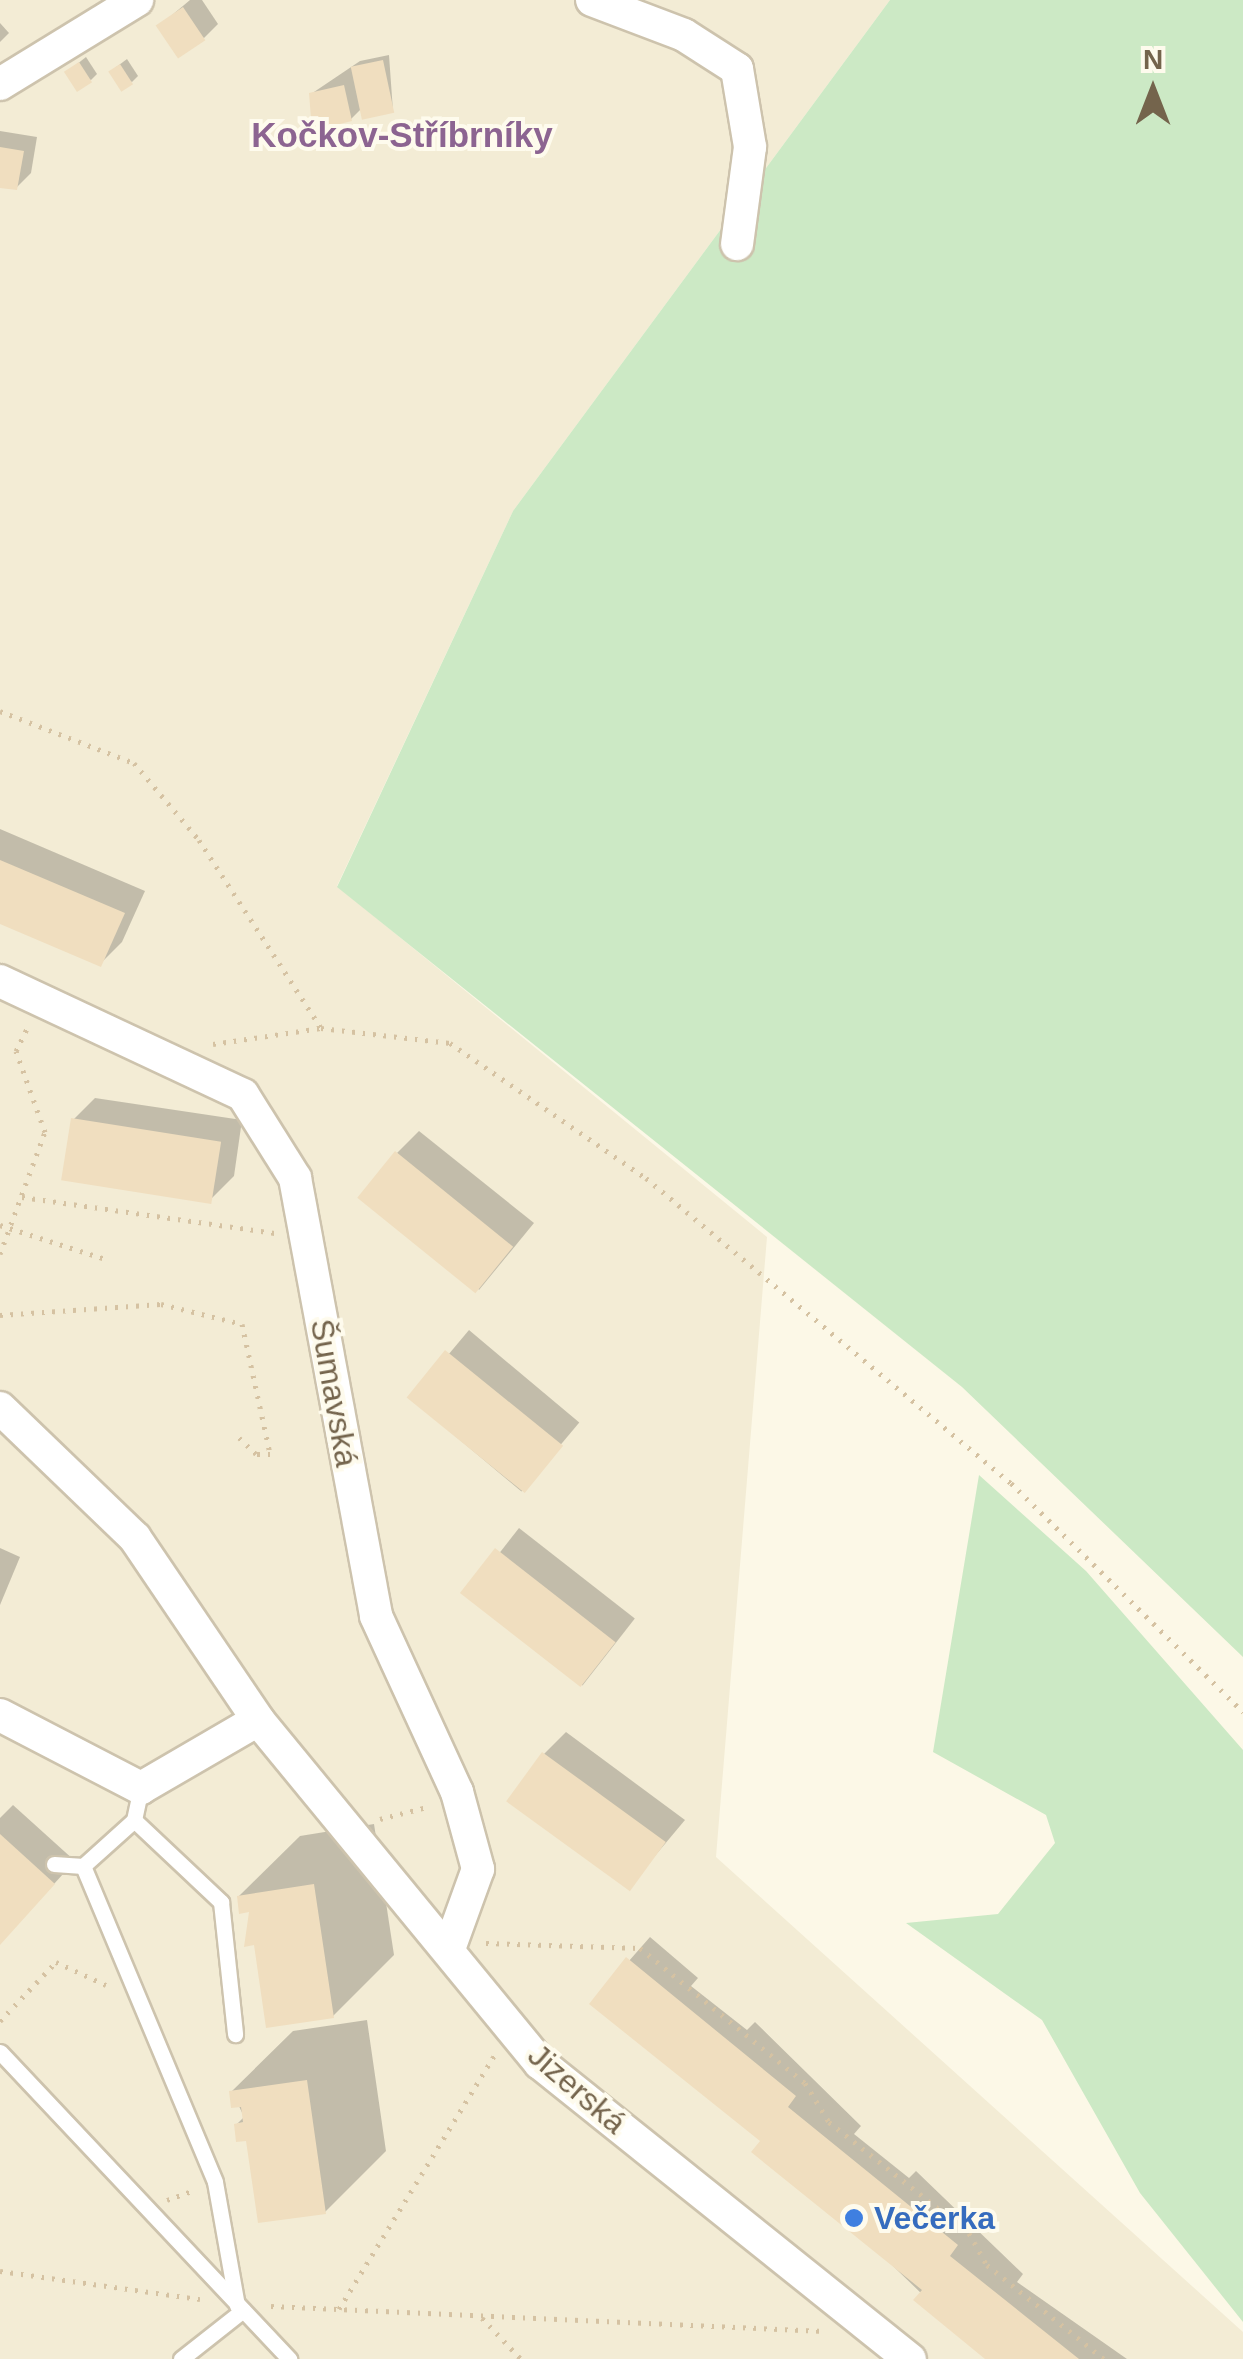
<!DOCTYPE html>
<meta charset="utf-8">
<style>
body{margin:0}
#map{position:relative;width:1243px;height:2359px;overflow:hidden;background:#fcf8e7;font-family:Helvetica,sans-serif}
div>[style]{position:absolute}
.residential>*{inset:0;background:#f3ecd5}
.green>*{inset:0;background:#cce9c5}
.shadow>*{inset:0;background:#0003;transform-origin:0 0}
.building>*{inset:0;background:#f0debf;transform-origin:0 0}
.path>*{height:5px;margin-top:-2.5px;transform-origin:0;background:repeating-linear-gradient(90deg,#d5c2a2 0 2.5px,transparent 0 10.5px)}
.roads{filter:drop-shadow(2px 0 #cdc3ad) drop-shadow(-2px 0 #cdc3ad) drop-shadow(0 2px #cdc3ad) drop-shadow(0 -2px #cdc3ad)}
.service>*{height:15px;margin:-7.5px;padding:0 7.5px;transform-origin:7.5px;border-radius:7.5px;background:#fff}
.minor>*{height:32px;margin:-16px;padding:0 16px;transform-origin:16px;border-radius:16px;background:#fff}
.dots>*{width:28px;height:28px;translate:-50% -50%;box-sizing:border-box;border:5px solid #fefbed;border-radius:50%}
span{translate:-50% -50%;white-space:nowrap;text-align:center;line-height:1.15;-webkit-text-stroke:8px #fefbed;paint-order:stroke}
.street-label{font-size:32px;color:#74644c}
.shop-label{font-size:32px;color:#366cbe;font-weight:700}
.left{translate:0 -50%;text-align:left}
.neighbourhood-label{font-size:35px;color:#8c6491;font-weight:700}
.north{position:absolute;left:1103px;top:40px;width:100px;height:100px;-webkit-text-stroke:8px #fefbed;paint-order:stroke;rotate:0deg;font-size:28px;font-weight:700;line-height:40px;text-align:center;color:#74644c}
.north::after{content:'';display:block;margin:auto;width:35px;height:45px;background:#74644c;clip-path:polygon(50% 0,100% 100%,50% 72%,0 100%)}
</style>
<div id="map">
<div class="residential">
<div style="clip-path:polygon(0 0,890px 0,513px 511px,337px 886px,767px 1237px,716px 1857px,1243px 2332px,1243px 2359px,0 2359px)"></div>
</div>
<div class="green">
<div style="clip-path:polygon(890px 0,1243px 0,1243px 1657px,962px 1387px,337px 887px,513px 511px)"></div>
<div style="clip-path:polygon(979px 1475px,1086px 1571px,1243px 1750px,1243px 2322px,1140px 2193px,1042px 2020px,906px 1923px,998px 1914px,1055px 1843px,1046px 1815px,933px 1752px)"></div>
</div>
<div class="shadow">
<div style="clip-path:polygon(190px 0,202px 0,218px 24px,204px 38px,159px 26px)"></div>
<div style="clip-path:polygon(0 23px,9px 33px,0 42px)"></div>
<div style="clip-path:polygon(389px 55px,393px 111px,362px 108px,351px 119px,311px 94px,360px 61px)"></div>
<div style="clip-path:polygon(86px 57px,97px 74px,91px 80px,67px 72px)"></div>
<div style="clip-path:polygon(127px 59px,138px 76px,132px 82px,111px 71px)"></div>
<div style="clip-path:polygon(0 131px,37px 137px,31px 173px,16px 188px,0 188px)"></div>
<div style="clip-path:polygon(0 829px,145px 891px,122px 942px,100px 964px,0 921px)"></div>
<div style="clip-path:polygon(95px 1098px,242px 1120px,234px 1176px,212px 1198px,73px 1120px)"></div>
<div style="clip-path:polygon(419px 1131px,534px 1223px,479px 1290px,397px 1153px)"></div>
<div style="left:469px;top:1330px;width:144px;height:90px;rotate:40deg"></div>
<div style="left:519px;top:1528px;width:147px;height:85px;rotate:38deg"></div>
<div style="clip-path:polygon(0 1548px,20px 1557px,0 1605px)"></div>
<div style="clip-path:polygon(566px 1732px,685px 1820px,628px 1888px,544px 1754px)"></div>
<div style="clip-path:polygon(13px 1805px,75px 1861px,0 1943px,0 1818px)"></div>
<div style="clip-path:polygon(374px 1824px,394px 1955px,333px 2016px,239px 1896px,300px 1836px)"></div>
<div style="clip-path:polygon(650px 1937px,698px 1978px,691px 1986px,747px 2030px,755px 2022px,861px 2126px,854px 2134px,909px 2178px,916px 2171px,1023px 2274px,1017px 2282px,1127px 2359px,989px 2359px,763px 2140px,592px 2003px)"></div>
<div style="clip-path:polygon(367px 2020px,386px 2151px,325px 2212px,236px 2125px,244px 2117px,232px 2091px,293px 2031px)"></div>
</div>
<div class="building">
<div style="left:183px;top:7px;width:40px;height:33px;rotate:56deg"></div>
<div style="left:383px;top:60px;width:54px;height:33px;rotate:78deg"></div>
<div style="left:79px;top:62px;width:24px;height:18px;rotate:57deg"></div>
<div style="left:120px;top:64px;width:24px;height:14px;rotate:57deg"></div>
<div style="clip-path:polygon(344px 85px,352px 121px,312px 131px,309px 93px)"></div>
<div style="clip-path:polygon(0 147px,24px 151px,17px 190px,0 188px)"></div>
<div style="clip-path:polygon(0 860px,125px 913px,101px 967px,0 924px)"></div>
<div style="left:71px;top:1118px;width:152px;height:63px;rotate:9deg"></div>
<div style="left:395px;top:1151px;width:152px;height:60px;rotate:39deg"></div>
<div style="left:445px;top:1350px;width:152px;height:61px;rotate:39deg"></div>
<div style="left:495px;top:1548px;width:153px;height:57px;rotate:38deg"></div>
<div style="left:542px;top:1752px;width:153px;height:61px;rotate:36deg"></div>
<div style="clip-path:polygon(0 1834px,55px 1884px,0 1945px)"></div>
<div style="clip-path:polygon(314px 1884px,334px 2018px,266px 2028px,254px 1945px,244px 1947px,249px 1912px,239px 1914px,237px 1896px)"></div>
<div style="clip-path:polygon(626px 1957px,796px 2096px,788px 2107px,958px 2245px,950px 2256px,1079px 2359px,985px 2359px,913px 2300px,922px 2290px,751px 2152px,760px 2141px,589px 2004px)"></div>
<div style="clip-path:polygon(307px 2080px,326px 2214px,258px 2223px,246px 2141px,236px 2142px,234px 2124px,243px 2122px,241px 2107px,231px 2108px,229px 2091px)"></div>
</div>
<div class="path">
<div style="left:0;top:711px;width:144px;rotate:21.2deg"></div>
<div style="left:134px;top:763px;width:101px;rotate:49.8deg"></div>
<div style="left:199px;top:840px;width:224px;rotate:57deg"></div>
<div style="left:213px;top:1044px;width:109px;rotate:-8.4deg"></div>
<div style="left:321px;top:1028px;width:130px;rotate:6.6deg"></div>
<div style="left:450px;top:1043px;width:238px;rotate:34.6deg"></div>
<div style="left:646px;top:1178px;width:476px;rotate:39.9deg"></div>
<div style="left:1011px;top:1483px;width:326px;rotate:44.6deg"></div>
<div style="left:22px;top:1197px;width:257px;rotate:8.1deg"></div>
<div style="left:0;top:1225px;width:108px;rotate:17.8deg"></div>
<div style="left:0;top:1254px;width:130px;rotate:-69.8deg"></div>
<div style="left:45px;top:1132px;width:86px;rotate:-109.7deg"></div>
<div style="left:16px;top:1051px;width:25px;rotate:-64deg"></div>
<div style="left:0;top:1315px;width:161px;rotate:-3.9deg"></div>
<div style="left:161px;top:1304px;width:83px;rotate:13.9deg"></div>
<div style="left:242px;top:1324px;width:133px;rotate:77.8deg"></div>
<div style="left:270px;top:1454px;width:14px;rotate:180deg"></div>
<div style="left:256px;top:1454px;width:28px;rotate:-136deg"></div>
<div style="left:380px;top:1819px;width:49px;rotate:-14.3deg"></div>
<div style="left:486px;top:1943px;width:154px;rotate:1.9deg"></div>
<div style="left:640px;top:1948px;width:213px;rotate:39.3deg"></div>
<div style="left:805px;top:2083px;width:46px;rotate:58.4deg"></div>
<div style="left:829px;top:2122px;width:179px;rotate:38.4deg"></div>
<div style="left:969px;top:2233px;width:37px;rotate:61deg"></div>
<div style="left:987px;top:2265px;width:150px;rotate:38.8deg"></div>
<div style="left:0;top:2021px;width:81px;rotate:-46.5deg"></div>
<div style="left:56px;top:1962px;width:55px;rotate:24.7deg"></div>
<div style="left:167px;top:2200px;width:29px;rotate:-20deg"></div>
<div style="left:0;top:2271px;width:202px;rotate:8deg"></div>
<div style="left:271px;top:2306px;width:554px;rotate:2.59deg"></div>
<div style="left:339px;top:2309px;width:297px;rotate:-58.5deg"></div>
<div style="left:482px;top:2318px;width:57px;rotate:46.4deg"></div>
</div>
<div class="roads">
<div class="service">
<div style="left:134px;top:1820px;width:120px;rotate:43.3deg"></div>
<div style="left:221px;top:1902px;width:133px;rotate:83.9deg"></div>
<div style="left:54px;top:1864px;width:29px;rotate:4deg"></div>
<div style="left:83px;top:1866px;width:69px;rotate:-42deg"></div>
<div style="left:134px;top:1820px;width:33px;rotate:-78deg"></div>
<div style="left:83px;top:1866px;width:342px;rotate:67.3deg"></div>
<div style="left:215px;top:2182px;width:125px;rotate:79.9deg"></div>
<div style="left:0;top:2052px;width:422px;rotate:46.7deg"></div>
<div style="left:181px;top:2359px;width:79px;rotate:-38.3deg"></div>
</div>
<div class="minor">
<div style="left:592px;top:0;width:98px;rotate:20.8deg"></div>
<div style="left:684px;top:35px;width:63px;rotate:32.7deg"></div>
<div style="left:737px;top:69px;width:79px;rotate:80.5deg"></div>
<div style="left:750px;top:147px;width:98px;rotate:97.6deg"></div>
<div style="left:0;top:84px;width:161px;rotate:-31.5deg"></div>
<div style="left:0;top:981px;width:268px;rotate:25.1deg"></div>
<div style="left:243px;top:1095px;width:98px;rotate:57.9deg"></div>
<div style="left:295px;top:1178px;width:445px;rotate:79.5deg"></div>
<div style="left:376px;top:1616px;width:194px;rotate:65.3deg"></div>
<div style="left:457px;top:1792px;width:80px;rotate:74.7deg"></div>
<div style="left:478px;top:1869px;width:85px;rotate:109.9deg"></div>
<div style="left:0;top:1408px;width:187px;rotate:43.9deg"></div>
<div style="left:135px;top:1538px;width:220px;rotate:55.9deg"></div>
<div style="left:258px;top:1720px;width:444px;rotate:50.6deg"></div>
<div style="left:540px;top:2063px;width:474px;rotate:38.7deg"></div>
<div style="left:0;top:1715px;width:159px;rotate:27.4deg"></div>
<div style="left:141px;top:1788px;width:135px;rotate:-30.2deg"></div>
</div>
</div>
<div class="dots">
<div style="left:854px;top:2218px;background:#3f7fe0"></div>
</div>
<div class="street-label">
<span style="left:334px;top:1393px;rotate:80deg">Šumavská</span>
<span style="left:577px;top:2089px;rotate:41deg">Jizerská</span>
</div>
<div class="shop-label">
<span class="left" style="left:874px;top:2218px">Večerka</span>
</div>
<div class="neighbourhood-label">
<span style="left:402px;top:135px">Kočkov-Stříbrníky</span>
</div>
<div class="north">N</div>
</div>
